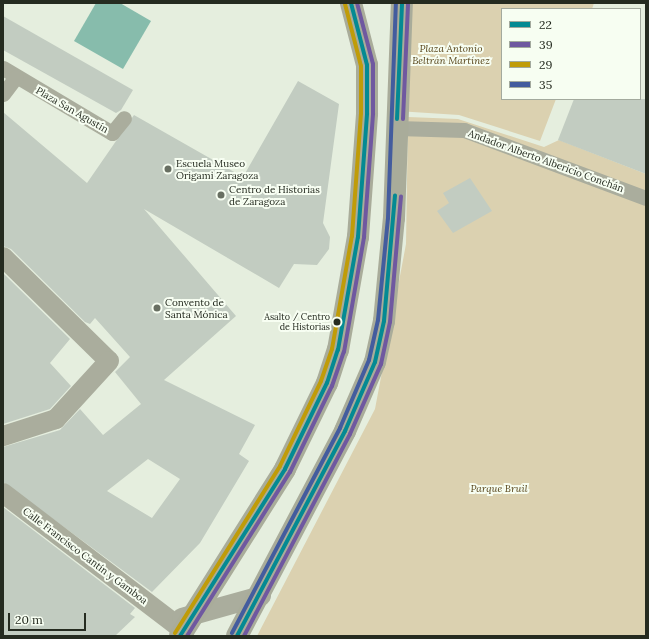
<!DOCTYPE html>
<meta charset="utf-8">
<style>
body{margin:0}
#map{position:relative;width:649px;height:639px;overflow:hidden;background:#e5eede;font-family:Lora,serif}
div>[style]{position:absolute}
.green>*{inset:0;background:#dbd1b0}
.water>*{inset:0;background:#87bcac}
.building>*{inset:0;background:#c2ccc1}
.pedestrian>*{height:15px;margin:-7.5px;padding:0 7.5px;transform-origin:7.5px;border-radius:7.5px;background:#aaad9d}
.minor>*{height:20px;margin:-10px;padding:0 10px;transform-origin:10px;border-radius:10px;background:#aaad9d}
.secondary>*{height:22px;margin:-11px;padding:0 11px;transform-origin:11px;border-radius:11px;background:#a9ac9a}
.bus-1>*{height:4px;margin:-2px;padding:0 2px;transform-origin:2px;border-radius:2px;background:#048a93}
.bus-2>*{height:4px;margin:-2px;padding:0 2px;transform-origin:2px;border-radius:2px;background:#6f58a0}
.bus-3>*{height:4px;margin:-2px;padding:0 2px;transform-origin:2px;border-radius:2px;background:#c09c08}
.bus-4>*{height:4px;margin:-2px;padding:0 2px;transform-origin:2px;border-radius:2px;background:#435c9e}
.dots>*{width:11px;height:11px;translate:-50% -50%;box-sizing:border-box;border:2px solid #f7fef2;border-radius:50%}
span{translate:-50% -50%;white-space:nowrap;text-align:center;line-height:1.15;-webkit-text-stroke:4px #f7fef2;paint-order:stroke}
.bus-label{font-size:9px;color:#252b20}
.right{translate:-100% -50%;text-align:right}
.park-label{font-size:10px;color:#574419;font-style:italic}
.street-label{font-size:10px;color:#252b20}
.poi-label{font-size:10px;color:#252b20}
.left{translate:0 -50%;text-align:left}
.frame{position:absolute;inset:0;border:4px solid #252b20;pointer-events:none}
.legend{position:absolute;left:501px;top:8px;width:140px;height:92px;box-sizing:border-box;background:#f7fef2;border:1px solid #a3aa9e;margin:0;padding:5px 7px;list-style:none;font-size:12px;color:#252b20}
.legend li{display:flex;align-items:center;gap:8px;height:20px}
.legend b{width:20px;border:1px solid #a3aa9e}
.scale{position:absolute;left:8px;top:613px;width:78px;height:18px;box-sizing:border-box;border:2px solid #252b20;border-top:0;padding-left:5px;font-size:12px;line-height:14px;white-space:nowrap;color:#252b20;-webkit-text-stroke:3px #f7fef2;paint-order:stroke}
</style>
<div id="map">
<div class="green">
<div style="clip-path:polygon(402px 3px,594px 3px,592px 9px,502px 9px,502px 99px,556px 99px,540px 141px,459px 115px,397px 111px)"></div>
<div style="clip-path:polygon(408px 117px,458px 119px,544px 147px,559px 140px,646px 174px,646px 636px,257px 636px,375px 409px,406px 244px)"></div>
</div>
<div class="water">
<div style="clip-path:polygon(96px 3px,120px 3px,151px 21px,123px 69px,74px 41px)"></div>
</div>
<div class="building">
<div style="clip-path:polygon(3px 16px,133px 90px,121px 110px,116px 113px,3px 50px)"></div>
<div style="clip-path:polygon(evenodd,298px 81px,339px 104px,323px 223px,330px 237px,329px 249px,317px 265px,294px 264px,279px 288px,144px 209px,236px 316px,164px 380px,255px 425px,239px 454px,249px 461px,200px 543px,152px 592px,3px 482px,3px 447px,60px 430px,80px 409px,103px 435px,141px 404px,115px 372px,130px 357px,95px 318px,90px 324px,85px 322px,11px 249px,3px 246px,3px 112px,87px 183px,134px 115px,243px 177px,298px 81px,148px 459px,180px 479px,152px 518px,107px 491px,148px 459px)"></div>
<div style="clip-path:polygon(574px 99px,646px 99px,646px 174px,558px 140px)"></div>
<div style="clip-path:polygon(470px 178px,492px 211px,453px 233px,437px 211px,449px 203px,443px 193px)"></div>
<div style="clip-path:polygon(3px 273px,70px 339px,50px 363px,71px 386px,50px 409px,3px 424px)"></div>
<div style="clip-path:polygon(3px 507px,135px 608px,130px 614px,135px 617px,115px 636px,3px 636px)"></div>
</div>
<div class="pedestrian">
<div style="left:3px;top:68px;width:127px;rotate:30.8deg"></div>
<div style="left:112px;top:133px;width:19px;rotate:-51deg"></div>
<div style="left:3px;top:94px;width:21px;rotate:-53deg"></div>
<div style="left:397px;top:128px;width:67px;rotate:1.7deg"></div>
<div style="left:464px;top:130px;width:194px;rotate:20.5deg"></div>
</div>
<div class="minor">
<div style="left:3px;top:257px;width:148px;rotate:44.5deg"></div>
<div style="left:109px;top:361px;width:79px;rotate:132.4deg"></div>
<div style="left:56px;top:419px;width:56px;rotate:162.2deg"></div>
<div style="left:3px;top:493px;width:228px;rotate:37.3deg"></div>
<div style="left:182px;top:618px;width:82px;rotate:-15.6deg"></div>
</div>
<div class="secondary">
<div style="left:180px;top:636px;width:197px;rotate:-57.8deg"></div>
<div style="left:285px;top:469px;width:96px;rotate:-64deg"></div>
<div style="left:327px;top:383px;width:35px;rotate:-72deg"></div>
<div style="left:338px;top:350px;width:115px;rotate:-80deg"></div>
<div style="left:358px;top:237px;width:124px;rotate:-85.8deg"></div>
<div style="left:367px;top:113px;width:48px;rotate:-90deg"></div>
<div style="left:367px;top:65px;width:64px;rotate:-104.5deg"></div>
<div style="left:237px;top:636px;width:232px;rotate:-62.2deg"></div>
<div style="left:345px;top:431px;width:75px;rotate:-66.5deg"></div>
<div style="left:375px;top:362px;width:42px;rotate:-77.6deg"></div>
<div style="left:384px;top:321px;width:103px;rotate:-84.5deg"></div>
<div style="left:394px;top:218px;width:215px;rotate:-87.9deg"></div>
</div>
<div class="bus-1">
<div style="left:397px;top:119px;width:116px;rotate:-87.5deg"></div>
<div style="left:180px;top:636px;width:197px;rotate:-57.8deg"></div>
<div style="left:285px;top:469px;width:96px;rotate:-64deg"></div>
<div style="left:327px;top:383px;width:35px;rotate:-72deg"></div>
<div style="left:338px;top:350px;width:115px;rotate:-80deg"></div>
<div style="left:358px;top:237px;width:124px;rotate:-85.8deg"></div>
<div style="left:367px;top:113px;width:48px;rotate:-90deg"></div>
<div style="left:367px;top:65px;width:64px;rotate:-104.5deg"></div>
<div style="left:237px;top:636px;width:232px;rotate:-62.2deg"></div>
<div style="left:345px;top:431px;width:75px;rotate:-66.5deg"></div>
<div style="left:375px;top:362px;width:42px;rotate:-77.6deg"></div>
<div style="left:384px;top:321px;width:126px;rotate:-85deg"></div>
</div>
<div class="bus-2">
<div style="left:403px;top:119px;width:116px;rotate:-87.5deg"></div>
<div style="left:187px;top:636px;width:194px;rotate:-57.9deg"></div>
<div style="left:290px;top:472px;width:96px;rotate:-64deg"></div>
<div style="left:332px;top:386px;width:36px;rotate:-71deg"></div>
<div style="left:344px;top:352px;width:117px;rotate:-80.1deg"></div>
<div style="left:364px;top:237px;width:124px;rotate:-85.8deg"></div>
<div style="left:373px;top:113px;width:49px;rotate:-90deg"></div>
<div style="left:373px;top:64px;width:63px;rotate:-104.7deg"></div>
<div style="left:244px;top:636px;width:228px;rotate:-62.3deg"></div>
<div style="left:350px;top:434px;width:77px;rotate:-66.1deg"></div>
<div style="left:381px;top:364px;width:43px;rotate:-77.9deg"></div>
<div style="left:390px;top:322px;width:126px;rotate:-85deg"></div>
</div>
<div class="bus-3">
<div style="left:175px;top:633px;width:197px;rotate:-57.8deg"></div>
<div style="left:280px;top:466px;width:94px;rotate:-64.2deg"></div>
<div style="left:321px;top:381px;width:34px;rotate:-71deg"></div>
<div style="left:332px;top:349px;width:115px;rotate:-80deg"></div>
<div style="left:352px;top:236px;width:123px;rotate:-85.8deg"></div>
<div style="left:361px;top:113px;width:47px;rotate:-90deg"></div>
<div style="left:361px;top:66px;width:64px;rotate:-104.5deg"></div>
</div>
<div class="bus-4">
<div style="left:232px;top:633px;width:232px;rotate:-62.2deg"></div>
<div style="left:340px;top:428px;width:74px;rotate:-66.9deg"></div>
<div style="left:369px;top:360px;width:41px;rotate:-77.3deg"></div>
<div style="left:378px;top:320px;width:102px;rotate:-84.4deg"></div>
<div style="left:388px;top:218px;width:215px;rotate:-87.9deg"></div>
</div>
<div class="dots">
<div style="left:168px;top:169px;background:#686f62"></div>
<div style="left:221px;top:195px;background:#686f62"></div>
<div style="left:157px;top:308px;background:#686f62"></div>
<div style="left:337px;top:322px;background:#252b20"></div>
</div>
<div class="bus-label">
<span class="right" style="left:330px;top:322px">Asalto / Centro<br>de Historias</span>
</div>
<div class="park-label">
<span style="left:451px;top:54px">Plaza Antonio<br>Beltrán Martínez</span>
<span style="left:499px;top:489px">Parque Bruil</span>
</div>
<div class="street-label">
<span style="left:72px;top:110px;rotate:30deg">Plaza San Agustín</span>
<span style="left:546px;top:161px;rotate:20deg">Andador Alberto Albericio Conchán</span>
<span style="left:85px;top:556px;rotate:37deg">Calle Francisco Cantín y Gamboa</span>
</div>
<div class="poi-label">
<span class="left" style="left:176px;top:169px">Escuela Museo<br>Origami Zaragoza</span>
<span class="left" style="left:229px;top:195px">Centro de Historias<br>de Zaragoza</span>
<span class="left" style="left:165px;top:308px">Convento de<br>Santa Mónica</span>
</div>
<div class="frame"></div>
<ul class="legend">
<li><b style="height:5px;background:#048a93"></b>22</li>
<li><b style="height:5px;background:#6f58a0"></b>39</li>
<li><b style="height:5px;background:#c09c08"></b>29</li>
<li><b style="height:5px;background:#435c9e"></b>35</li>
</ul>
<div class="scale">20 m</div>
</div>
